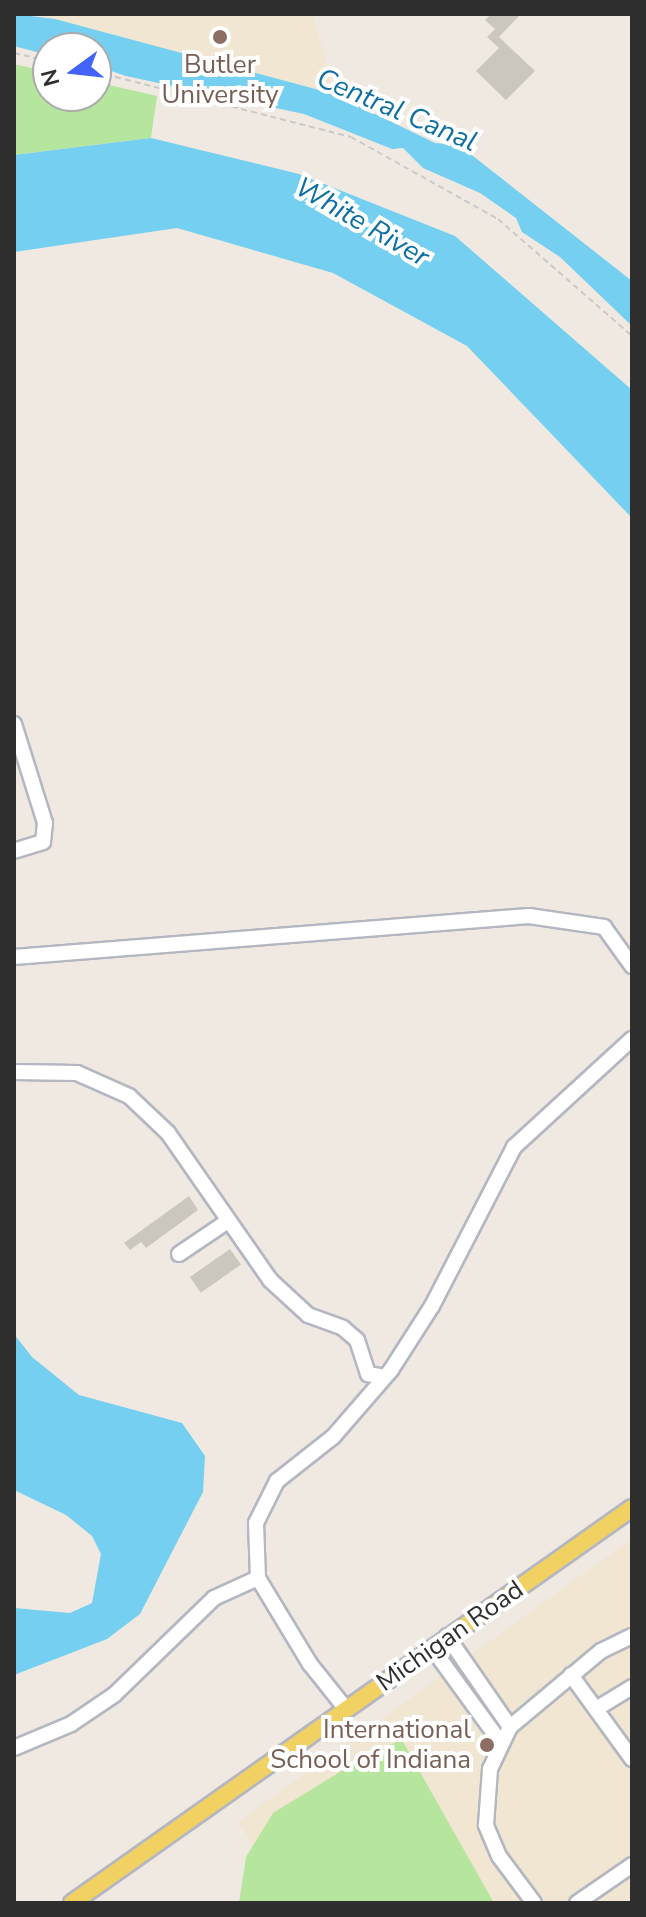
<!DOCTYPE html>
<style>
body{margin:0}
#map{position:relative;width:646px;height:1917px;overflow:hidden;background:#efe9e1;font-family:"Nunito Sans",sans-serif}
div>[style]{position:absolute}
.education>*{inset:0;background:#f0e6d1}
.green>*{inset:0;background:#b6e59e}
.water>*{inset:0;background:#75cff0}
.building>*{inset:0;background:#cbc7bf;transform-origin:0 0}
.path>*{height:2px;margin-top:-1px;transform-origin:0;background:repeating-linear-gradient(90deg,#c9c9c9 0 6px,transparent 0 10px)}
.roads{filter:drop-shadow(2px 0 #b4b7c1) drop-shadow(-2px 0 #b4b7c1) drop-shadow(0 2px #b4b7c1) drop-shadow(0 -2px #b4b7c1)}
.minor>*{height:14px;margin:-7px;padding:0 7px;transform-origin:7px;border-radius:7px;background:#fff}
.major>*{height:16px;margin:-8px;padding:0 8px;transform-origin:8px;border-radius:8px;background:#f2d163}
.dots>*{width:22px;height:22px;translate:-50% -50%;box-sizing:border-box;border:4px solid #fff;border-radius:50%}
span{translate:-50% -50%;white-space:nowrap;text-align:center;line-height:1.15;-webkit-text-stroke:8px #fff;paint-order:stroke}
.education-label{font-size:26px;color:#785e54}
.right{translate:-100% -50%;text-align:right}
.street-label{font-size:26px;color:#2e2e2e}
.water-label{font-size:28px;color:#0d6fa3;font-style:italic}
.frame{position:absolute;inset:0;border:16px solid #2e2e2e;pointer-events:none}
.north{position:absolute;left:32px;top:32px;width:80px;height:80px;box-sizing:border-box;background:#fff;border:2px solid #ababab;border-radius:50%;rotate:255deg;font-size:22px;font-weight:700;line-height:32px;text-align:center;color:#2e2e2e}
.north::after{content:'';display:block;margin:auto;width:28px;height:36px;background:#4264fb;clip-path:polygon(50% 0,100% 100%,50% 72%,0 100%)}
</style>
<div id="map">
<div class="education">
<div style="clip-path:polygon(33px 14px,313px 14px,334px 94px,55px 19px)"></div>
<div style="clip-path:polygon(632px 1539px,632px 1903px,290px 1903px,238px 1822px)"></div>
</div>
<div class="green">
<div style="clip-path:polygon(14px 64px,48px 72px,48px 96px,96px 96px,96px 82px,157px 96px,151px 138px,14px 155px)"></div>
<div style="clip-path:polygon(402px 1740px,494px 1903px,239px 1903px,246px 1857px,273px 1813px,374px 1751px)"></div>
</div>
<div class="water">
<div style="clip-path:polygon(14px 14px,55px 19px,334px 94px,435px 143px,459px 145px,632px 281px,632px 326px,560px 257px,522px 232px,516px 218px,480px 193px,423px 168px,403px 148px,392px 149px,304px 114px,126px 76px,96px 66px,96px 48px,48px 48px,48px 55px,14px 46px)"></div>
<div style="clip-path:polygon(151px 138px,299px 174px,455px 236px,632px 390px,632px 518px,467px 346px,333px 273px,177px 228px,14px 252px,14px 155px)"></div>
<div style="clip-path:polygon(14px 1334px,32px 1357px,79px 1395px,182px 1423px,205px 1456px,203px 1492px,140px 1614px,107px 1639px,14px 1675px,14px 1608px,70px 1613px,92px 1603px,101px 1554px,92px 1536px,66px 1515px,14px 1490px)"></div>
</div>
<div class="building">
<div style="clip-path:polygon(491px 14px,521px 14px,499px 37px,535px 71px,506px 100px,476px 71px,499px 48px,487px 37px,495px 29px,485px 20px)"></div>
<div style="clip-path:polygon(189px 1196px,198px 1210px,146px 1248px,141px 1242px,130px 1250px,124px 1243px)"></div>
<div style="left:230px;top:1249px;width:19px;height:49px;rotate:55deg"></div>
</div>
<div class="path">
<div style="left:14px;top:53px;width:35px;rotate:13deg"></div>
<div style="left:96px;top:72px;width:263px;rotate:14.3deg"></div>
<div style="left:351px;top:137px;width:168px;rotate:29.2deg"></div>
<div style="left:498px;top:219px;width:178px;rotate:41.1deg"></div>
</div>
<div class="roads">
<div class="minor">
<div style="left:14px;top:724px;width:104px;rotate:72.6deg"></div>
<div style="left:45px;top:823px;width:19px;rotate:96deg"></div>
<div style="left:43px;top:842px;width:30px;rotate:163deg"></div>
<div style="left:14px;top:957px;width:517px;rotate:-4.55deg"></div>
<div style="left:529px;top:916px;width:76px;rotate:8.3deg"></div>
<div style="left:604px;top:927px;width:48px;rotate:54.3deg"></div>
<div style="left:14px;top:1072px;width:63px;rotate:0.9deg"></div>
<div style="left:77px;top:1073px;width:57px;rotate:23.9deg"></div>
<div style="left:129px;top:1096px;width:54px;rotate:43.5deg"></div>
<div style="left:168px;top:1133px;width:179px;rotate:55.2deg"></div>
<div style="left:270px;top:1280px;width:52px;rotate:42.6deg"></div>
<div style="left:308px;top:1315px;width:37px;rotate:20deg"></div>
<div style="left:343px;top:1328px;width:18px;rotate:41deg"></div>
<div style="left:357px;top:1340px;width:36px;rotate:72deg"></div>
<div style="left:368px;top:1374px;width:17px;rotate:10deg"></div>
<div style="left:179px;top:1254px;width:59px;rotate:-34deg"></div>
<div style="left:447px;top:1636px;width:111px;rotate:55.3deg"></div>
<div style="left:432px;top:1648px;width:117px;rotate:54deg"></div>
<div style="left:571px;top:1675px;width:104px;rotate:54deg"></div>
<div style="left:346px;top:1709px;width:58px;rotate:-128.7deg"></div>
<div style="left:310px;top:1664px;width:100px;rotate:-121.2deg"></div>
<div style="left:258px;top:1578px;width:55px;rotate:-92.1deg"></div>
<div style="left:256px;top:1523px;width:47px;rotate:-63.4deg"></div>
<div style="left:277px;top:1481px;width:71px;rotate:-38.2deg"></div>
<div style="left:333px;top:1437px;width:89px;rotate:-49.1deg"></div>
<div style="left:391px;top:1370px;width:76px;rotate:-57.4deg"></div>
<div style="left:432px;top:1306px;width:179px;rotate:-62.7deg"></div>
<div style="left:514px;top:1147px;width:160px;rotate:-42.5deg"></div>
<div style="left:596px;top:1709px;width:42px;rotate:-31.4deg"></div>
<div style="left:14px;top:1748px;width:62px;rotate:-22.8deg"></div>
<div style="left:71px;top:1724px;width:52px;rotate:-34deg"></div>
<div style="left:114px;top:1695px;width:139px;rotate:-44.1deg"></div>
<div style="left:214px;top:1598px;width:48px;rotate:-24.4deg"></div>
<div style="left:534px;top:1903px;width:59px;rotate:-126.7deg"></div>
<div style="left:499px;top:1856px;width:34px;rotate:-113deg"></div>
<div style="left:486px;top:1825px;width:56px;rotate:-85.9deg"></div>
<div style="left:490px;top:1769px;width:47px;rotate:-64.5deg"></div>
<div style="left:510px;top:1727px;width:119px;rotate:-39.9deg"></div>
<div style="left:601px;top:1651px;width:34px;rotate:-26deg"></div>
<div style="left:577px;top:1903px;width:67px;rotate:-34.6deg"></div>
</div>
<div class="major">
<div style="left:72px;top:1903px;width:685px;rotate:-35.2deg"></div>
</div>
</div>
<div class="dots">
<div style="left:220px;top:37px;background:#8d6e63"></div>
<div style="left:487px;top:1745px;background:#8d6e63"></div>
</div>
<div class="education-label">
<span style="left:220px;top:80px">Butler<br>University</span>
<span class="right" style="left:471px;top:1745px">International<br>School of Indiana</span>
</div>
<div class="street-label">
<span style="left:450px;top:1636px;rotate:-35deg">Michigan Road</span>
</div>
<div class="water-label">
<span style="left:397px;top:110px;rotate:23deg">Central Canal</span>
<span style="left:362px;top:222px;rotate:30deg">White River</span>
</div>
<div class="frame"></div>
<div class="north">N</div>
</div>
